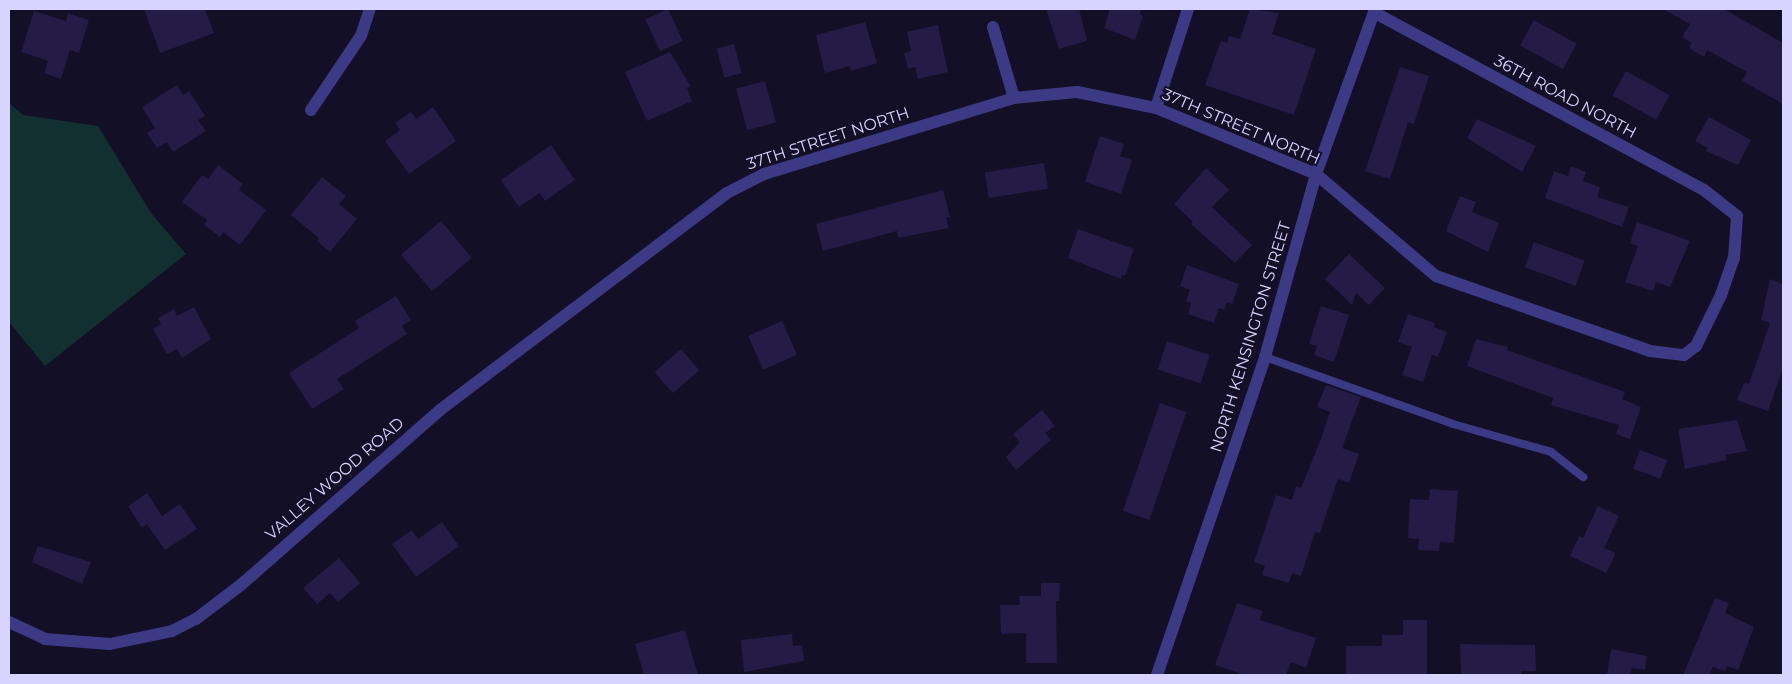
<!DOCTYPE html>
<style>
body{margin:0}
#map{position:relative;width:1792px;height:684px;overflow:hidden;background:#130f26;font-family:Montserrat,sans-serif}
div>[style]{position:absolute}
.green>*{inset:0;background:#12302f}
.building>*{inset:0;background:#241b47;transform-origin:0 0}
.lane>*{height:8px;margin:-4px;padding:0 4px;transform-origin:4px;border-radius:4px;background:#3d3a85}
.street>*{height:12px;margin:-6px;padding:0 6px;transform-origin:6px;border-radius:6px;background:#3d3a85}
span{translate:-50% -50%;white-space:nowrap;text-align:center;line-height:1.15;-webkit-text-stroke:4px #130f26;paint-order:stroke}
.street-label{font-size:16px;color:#d9d4ff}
.frame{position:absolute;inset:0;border:10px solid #d9d4ff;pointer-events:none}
</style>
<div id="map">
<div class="green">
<div style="clip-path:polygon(9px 103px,23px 115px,98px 126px,151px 213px,186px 254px,45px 366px,9px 322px)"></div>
</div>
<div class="building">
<div style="clip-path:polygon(144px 9px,205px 9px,214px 33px,160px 53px)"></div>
<div style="left:668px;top:9px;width:35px;height:25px;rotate:65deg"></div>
<div style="clip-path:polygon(1046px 9px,1079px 9px,1087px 41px,1059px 49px)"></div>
<div style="clip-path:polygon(1110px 9px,1142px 9px,1140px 14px,1143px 16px,1135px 40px,1104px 28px)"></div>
<div style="clip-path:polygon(1250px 9px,1279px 13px,1272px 34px,1316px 49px,1294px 115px,1205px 85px,1221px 41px,1227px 43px,1229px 36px,1240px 39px)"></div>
<div style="clip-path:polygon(1663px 9px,1724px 9px,1783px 43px,1783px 104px,1742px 81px,1747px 72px,1707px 50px,1704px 57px,1689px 48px,1692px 43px,1682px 37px,1690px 24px)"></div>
<div style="clip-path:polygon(34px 11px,66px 21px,68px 13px,89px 20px,79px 53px,70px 50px,61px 79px,44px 73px,48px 61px,21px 52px)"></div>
<div style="left:1534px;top:20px;width:49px;height:29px;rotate:29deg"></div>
<div style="clip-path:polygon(865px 22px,877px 63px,851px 71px,850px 66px,825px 73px,816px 35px)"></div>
<div style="clip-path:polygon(938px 25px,948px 72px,918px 79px,915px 67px,908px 69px,904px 53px,911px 51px,907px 32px)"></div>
<div style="left:734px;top:44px;width:30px;height:18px;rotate:75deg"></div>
<div style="clip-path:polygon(670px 52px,691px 87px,687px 88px,692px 101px,647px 121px,625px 72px)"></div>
<div style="clip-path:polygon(1400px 67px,1429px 76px,1414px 124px,1408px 122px,1390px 179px,1365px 171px)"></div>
<div style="left:1626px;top:71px;width:50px;height:28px;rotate:29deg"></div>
<div style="left:765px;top:81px;width:43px;height:30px;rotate:75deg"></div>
<div style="clip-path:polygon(177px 85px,183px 95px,189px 91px,205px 116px,198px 120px,206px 131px,173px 152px,167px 142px,157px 148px,147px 133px,155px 128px,142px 107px)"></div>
<div style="clip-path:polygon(433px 107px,456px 141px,409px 174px,385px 141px,400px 130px,395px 123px,411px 112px,416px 119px)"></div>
<div style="clip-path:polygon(1709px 117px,1751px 140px,1738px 165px,1706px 151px,1708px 148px,1695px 141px)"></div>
<div style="clip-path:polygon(1477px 119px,1536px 146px,1522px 172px,1467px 138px)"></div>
<div style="clip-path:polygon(1100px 136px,1124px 144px,1120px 156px,1132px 160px,1121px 194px,1085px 182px)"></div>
<div style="clip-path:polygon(551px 145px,575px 180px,545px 201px,540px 193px,519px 207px,501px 180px)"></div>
<div style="left:1044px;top:163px;width:26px;height:60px;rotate:81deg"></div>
<div style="clip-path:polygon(218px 165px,243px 184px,239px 190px,266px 210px,240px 245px,223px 232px,220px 237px,204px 225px,207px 220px,182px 202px,202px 175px,208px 179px)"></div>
<div style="clip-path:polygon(1571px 166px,1586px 172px,1583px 181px,1600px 187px,1597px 197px,1629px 207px,1622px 227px,1545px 198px,1554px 171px,1568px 176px)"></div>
<div style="clip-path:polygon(1206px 168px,1229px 190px,1212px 207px,1252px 245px,1235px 263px,1191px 224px,1193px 222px,1174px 204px)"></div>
<div style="clip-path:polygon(322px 177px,346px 196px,339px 204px,357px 219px,330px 252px,317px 241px,319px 238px,291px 215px)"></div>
<div style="clip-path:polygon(943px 190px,950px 217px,946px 218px,949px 228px,898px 238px,897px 231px,823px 251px,816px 224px)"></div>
<div style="clip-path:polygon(1460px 196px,1476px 202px,1472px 212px,1499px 223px,1488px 252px,1446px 231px)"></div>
<div style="left:441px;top:221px;width:48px;height:52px;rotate:50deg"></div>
<div style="clip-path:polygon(1637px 222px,1690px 241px,1670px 287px,1656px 282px,1653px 291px,1625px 282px,1638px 246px,1630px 243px)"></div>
<div style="clip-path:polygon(1078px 229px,1134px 249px,1125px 276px,1122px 275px,1121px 279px,1068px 258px)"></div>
<div style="left:1534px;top:242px;width:54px;height:27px;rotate:20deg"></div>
<div style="clip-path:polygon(1349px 254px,1385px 288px,1369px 305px,1356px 293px,1352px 305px,1325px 279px)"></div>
<div style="clip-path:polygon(1187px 265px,1239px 284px,1232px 304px,1227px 302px,1224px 310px,1219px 308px,1214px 323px,1188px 314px,1191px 303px,1186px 301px,1190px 290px,1180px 286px)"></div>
<div style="clip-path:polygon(1770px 279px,1783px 284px,1783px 368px,1768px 411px,1737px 400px,1744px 383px,1749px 384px,1770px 323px,1761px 320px)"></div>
<div style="clip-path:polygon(396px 296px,411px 320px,402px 326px,407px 334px,337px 379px,344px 389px,312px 409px,289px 373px,359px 328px,355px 321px)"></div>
<div style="clip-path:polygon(1321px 306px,1349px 315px,1334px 362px,1314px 355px,1317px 346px,1309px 344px)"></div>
<div style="clip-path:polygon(194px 307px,211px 339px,182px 358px,177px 349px,167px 354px,153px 329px,161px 324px,158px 318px,174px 309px,177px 316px)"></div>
<div style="clip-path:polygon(1408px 314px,1435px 323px,1434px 327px,1447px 332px,1438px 357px,1432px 355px,1423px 382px,1402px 375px,1412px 347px,1398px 342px)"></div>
<div style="left:782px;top:321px;width:37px;height:37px;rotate:66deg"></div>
<div style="clip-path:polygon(1476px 339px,1508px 347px,1507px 350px,1625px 392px,1622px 399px,1641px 407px,1630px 439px,1616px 434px,1619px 425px,1551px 405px,1553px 398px,1467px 366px)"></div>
<div style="left:1167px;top:341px;width:45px;height:30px;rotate:18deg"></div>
<div style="left:681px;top:349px;width:28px;height:35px;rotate:49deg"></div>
<div style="clip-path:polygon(1326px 385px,1361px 397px,1342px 448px,1359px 454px,1349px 483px,1338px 479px,1320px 533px,1315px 532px,1301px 576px,1292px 573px,1289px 583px,1262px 575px,1265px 566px,1254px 562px,1276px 495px,1292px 500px,1296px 486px,1301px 488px,1319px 444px,1330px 412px,1317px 407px)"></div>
<div style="left:1160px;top:403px;width:28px;height:114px;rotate:19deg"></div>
<div style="clip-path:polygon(1042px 410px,1055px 426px,1045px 433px,1051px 440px,1016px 470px,1006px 457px,1020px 442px,1013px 434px)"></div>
<div style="clip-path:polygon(1737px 420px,1747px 451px,1725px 455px,1727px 460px,1685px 469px,1678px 429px)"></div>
<div style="left:1640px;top:450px;width:29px;height:20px;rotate:20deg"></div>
<div style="clip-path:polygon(1430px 489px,1458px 491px,1454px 543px,1440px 542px,1439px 551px,1418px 550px,1419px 539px,1408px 538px,1410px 499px,1429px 500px)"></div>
<div style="clip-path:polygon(147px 493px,162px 516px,180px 504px,197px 529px,165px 550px,147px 524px,142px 528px,128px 506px)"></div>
<div style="clip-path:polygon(1598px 506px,1619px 516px,1604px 548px,1616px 553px,1606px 573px,1570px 556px,1579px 536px,1583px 538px)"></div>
<div style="clip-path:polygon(442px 522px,459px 546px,416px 577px,392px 544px,412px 530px,418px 539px)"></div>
<div style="clip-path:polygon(38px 546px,91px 562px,82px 584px,32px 562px)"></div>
<div style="clip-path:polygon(339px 558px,360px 583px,338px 602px,330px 593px,317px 604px,303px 588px)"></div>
<div style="clip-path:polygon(1041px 583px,1060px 583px,1059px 601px,1056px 601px,1057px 663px,1026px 663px,1026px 633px,1001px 634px,1000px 605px,1020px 605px,1019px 596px,1041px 596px)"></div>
<div style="clip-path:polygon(1715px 598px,1729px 603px,1725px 613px,1754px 627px,1738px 670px,1727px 666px,1725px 671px,1713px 667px,1709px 675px,1683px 675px)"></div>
<div style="clip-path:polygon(1237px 603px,1263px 611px,1260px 620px,1316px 638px,1306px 668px,1291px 662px,1286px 675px,1245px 675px,1215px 665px)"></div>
<div style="clip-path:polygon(1403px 620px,1427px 620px,1427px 675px,1346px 675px,1346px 646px,1382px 646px,1382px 635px,1403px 635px)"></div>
<div style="clip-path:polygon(685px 630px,698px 675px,644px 675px,635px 644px)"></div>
<div style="clip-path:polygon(792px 634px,793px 646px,802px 645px,804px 661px,744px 672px,741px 640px)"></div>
<div style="clip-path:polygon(1460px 644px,1535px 645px,1536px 671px,1521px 671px,1521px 675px,1461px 675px)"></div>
<div style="clip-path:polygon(1611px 649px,1647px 656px,1645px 670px,1631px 668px,1630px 675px,1607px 675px)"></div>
</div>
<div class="lane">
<div style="left:1265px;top:357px;width:200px;rotate:19.6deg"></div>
<div style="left:1453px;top:424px;width:102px;rotate:15.9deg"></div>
<div style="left:1551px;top:452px;width:41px;rotate:38deg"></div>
</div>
<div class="street">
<div style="left:993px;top:27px;width:74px;rotate:73.5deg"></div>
<div style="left:1156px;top:108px;width:104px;rotate:-72.1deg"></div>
<div style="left:311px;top:110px;width:89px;rotate:-56deg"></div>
<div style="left:361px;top:36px;width:28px;rotate:-72deg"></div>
<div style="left:9px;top:622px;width:40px;rotate:25deg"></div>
<div style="left:45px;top:639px;width:65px;rotate:4.4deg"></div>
<div style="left:110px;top:644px;width:63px;rotate:-11.8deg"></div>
<div style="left:172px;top:631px;width:27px;rotate:-27deg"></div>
<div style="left:196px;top:619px;width:58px;rotate:-37.3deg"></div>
<div style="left:242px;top:584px;width:264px;rotate:-41.3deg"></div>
<div style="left:440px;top:410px;width:360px;rotate:-37.1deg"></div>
<div style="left:727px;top:193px;width:42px;rotate:-27.2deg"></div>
<div style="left:764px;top:174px;width:261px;rotate:-16.9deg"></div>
<div style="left:1014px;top:98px;width:63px;rotate:-5.4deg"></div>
<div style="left:1077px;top:92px;width:81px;rotate:11.4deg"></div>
<div style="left:1156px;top:108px;width:173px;rotate:22.4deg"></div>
<div style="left:1316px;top:174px;width:157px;rotate:40.4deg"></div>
<div style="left:1436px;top:276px;width:227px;rotate:19.3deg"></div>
<div style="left:1650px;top:351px;width:34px;rotate:7deg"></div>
<div style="left:1684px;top:355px;width:15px;rotate:-37deg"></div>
<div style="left:1696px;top:346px;width:57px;rotate:-63.9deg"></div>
<div style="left:1721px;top:295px;width:39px;rotate:-71deg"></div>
<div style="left:1734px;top:258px;width:42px;rotate:-85.9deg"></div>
<div style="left:1737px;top:216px;width:42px;rotate:-141.8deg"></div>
<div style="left:1704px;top:190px;width:375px;rotate:-151.7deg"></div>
<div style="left:1157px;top:675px;width:336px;rotate:-71.2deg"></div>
<div style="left:1265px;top:357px;width:190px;rotate:-74.4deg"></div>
<div style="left:1316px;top:174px;width:175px;rotate:-70.3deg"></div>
</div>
<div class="street-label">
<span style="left:1565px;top:97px;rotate:28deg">36TH ROAD NORTH</span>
<span style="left:1241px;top:127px;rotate:23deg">37TH STREET NORTH</span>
<span style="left:828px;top:139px;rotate:-18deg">37TH STREET NORTH</span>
<span style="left:1251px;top:337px;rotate:-73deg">NORTH KENSINGTON STREET</span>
<span style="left:335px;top:479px;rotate:-41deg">VALLEY WOOD ROAD</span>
</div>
<div class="frame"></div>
</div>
